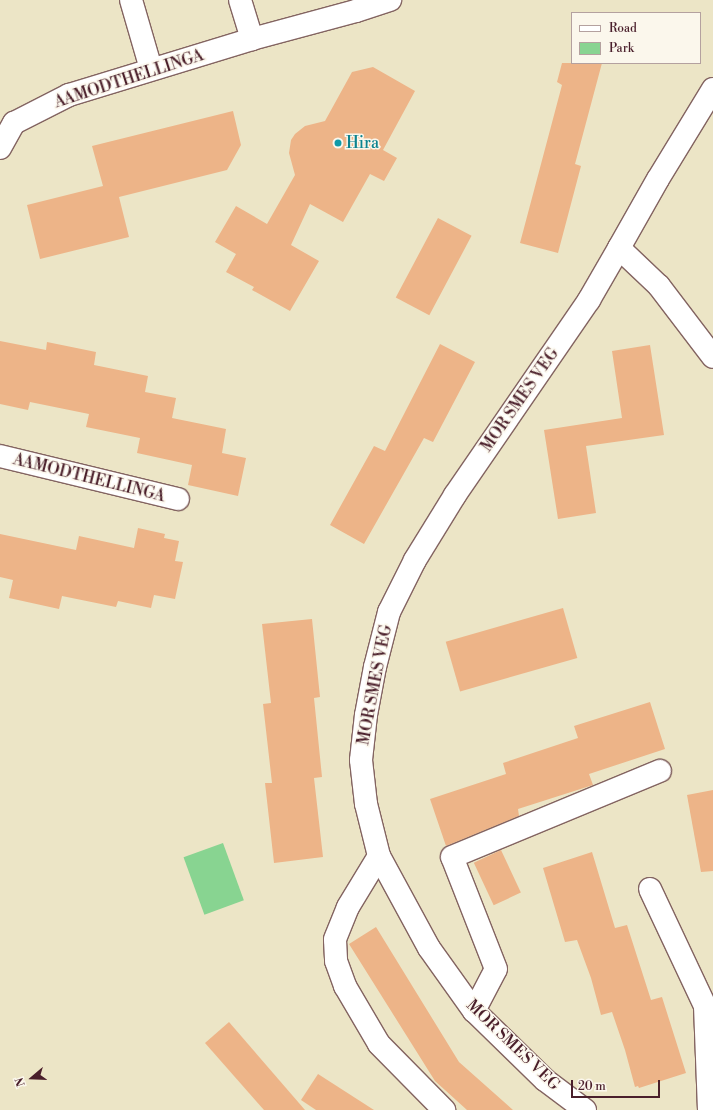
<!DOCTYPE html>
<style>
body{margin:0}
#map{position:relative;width:713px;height:1110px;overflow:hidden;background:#ece5c6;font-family:"Libre Bodoni",serif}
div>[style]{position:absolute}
.green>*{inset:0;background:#88d491;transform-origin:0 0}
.building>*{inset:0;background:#edb488;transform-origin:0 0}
.roads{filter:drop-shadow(1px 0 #836461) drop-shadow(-1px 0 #836461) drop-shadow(0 1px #836461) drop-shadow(0 -1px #836461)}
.minor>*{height:22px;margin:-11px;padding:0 11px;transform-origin:11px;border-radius:11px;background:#fff}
.dots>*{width:11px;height:11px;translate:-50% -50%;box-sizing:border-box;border:2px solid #fbf7ec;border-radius:50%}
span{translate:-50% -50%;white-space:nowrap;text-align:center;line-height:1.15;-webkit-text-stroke:3px #fbf7ec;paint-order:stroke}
.street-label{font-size:16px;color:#4a1f2b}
.culture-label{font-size:16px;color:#0d838f}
.left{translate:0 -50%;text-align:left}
.legend{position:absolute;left:571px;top:12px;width:130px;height:52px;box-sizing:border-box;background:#fbf7ec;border:1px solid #b4a19f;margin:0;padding:5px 7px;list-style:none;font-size:12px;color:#4a1f2b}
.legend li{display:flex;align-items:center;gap:8px;height:20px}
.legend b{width:20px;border:1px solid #b4a19f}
.north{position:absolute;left:12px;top:1058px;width:40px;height:40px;-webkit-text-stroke:3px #fbf7ec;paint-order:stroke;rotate:251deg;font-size:11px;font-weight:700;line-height:16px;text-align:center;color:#4a1f2b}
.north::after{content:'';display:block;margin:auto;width:14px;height:18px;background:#4a1f2b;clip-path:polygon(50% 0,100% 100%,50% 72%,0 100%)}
.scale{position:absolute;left:571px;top:1080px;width:89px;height:18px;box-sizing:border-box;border:2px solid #4a1f2b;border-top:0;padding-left:5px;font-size:12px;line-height:14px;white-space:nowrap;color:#4a1f2b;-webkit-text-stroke:3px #fbf7ec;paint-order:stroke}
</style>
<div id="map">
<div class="green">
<div style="left:223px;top:843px;width:61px;height:42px;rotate:70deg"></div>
</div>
<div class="building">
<div style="clip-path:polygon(562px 63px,602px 63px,575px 164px,581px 166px,558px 253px,520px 243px,562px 85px,557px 82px)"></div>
<div style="clip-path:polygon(373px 67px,415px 91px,383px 150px,397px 158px,384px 181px,370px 174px,343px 222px,310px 204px,291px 245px,319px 261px,290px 311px,252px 290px,254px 287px,226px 272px,236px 254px,215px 242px,236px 206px,267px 224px,295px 175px,289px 153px,291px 140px,295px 134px,305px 126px,325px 121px,352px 72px)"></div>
<div style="clip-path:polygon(233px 111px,241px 145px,227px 170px,119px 197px,129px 237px,40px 259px,27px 205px,103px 186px,92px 146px)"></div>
<div style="left:438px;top:218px;width:38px;height:90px;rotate:28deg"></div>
<div style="clip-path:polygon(0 341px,46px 350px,47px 342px,96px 352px,94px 365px,148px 376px,145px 392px,176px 398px,172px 418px,226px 429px,222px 453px,246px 458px,238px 496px,188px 485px,192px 465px,137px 453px,140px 438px,86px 427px,89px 414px,30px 402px,28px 410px,0 404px)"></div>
<div style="clip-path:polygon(440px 344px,475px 362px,433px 442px,424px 438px,364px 544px,330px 525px,374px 446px,385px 451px)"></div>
<div style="clip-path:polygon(650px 345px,664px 435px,586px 446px,596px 513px,558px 519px,544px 430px,622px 418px,612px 351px)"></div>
<div style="clip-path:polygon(138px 528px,165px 534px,164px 538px,179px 541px,175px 561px,183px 562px,175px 599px,154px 595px,151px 608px,118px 601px,116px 607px,62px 596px,59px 609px,9px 598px,13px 580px,0 577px,0 534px,76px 550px,79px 536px,134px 548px)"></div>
<div style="left:563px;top:608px;width:52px;height:122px;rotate:74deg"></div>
<div style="clip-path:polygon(312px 619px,320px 697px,314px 698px,322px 777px,314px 778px,323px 857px,274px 863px,265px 783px,272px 783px,263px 704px,271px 703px,262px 624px)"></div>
<div style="clip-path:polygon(650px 702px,665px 749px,589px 774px,593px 785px,518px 809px,519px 816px,446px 846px,430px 799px,506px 774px,503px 763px,578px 738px,574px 726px)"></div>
<div style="clip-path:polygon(713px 790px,713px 871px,701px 872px,687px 795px)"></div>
<div style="left:501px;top:850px;width:47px;height:30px;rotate:65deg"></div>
<div style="clip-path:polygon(592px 852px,615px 928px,627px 925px,651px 1000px,662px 997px,686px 1073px,639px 1088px,638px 1086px,635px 1087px,625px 1050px,612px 1012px,601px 1015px,591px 978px,577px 940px,565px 942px,543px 868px)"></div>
<div style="clip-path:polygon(376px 927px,459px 1062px,513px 1110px,467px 1110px,435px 1081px,349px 944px)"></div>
<div style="clip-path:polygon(229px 1022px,305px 1110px,264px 1110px,205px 1043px)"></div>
<div style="clip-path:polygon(318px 1074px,374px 1110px,316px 1110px,301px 1100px)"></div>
</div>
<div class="roads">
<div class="minor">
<div style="left:131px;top:0;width:72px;rotate:73.8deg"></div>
<div style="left:240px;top:0;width:41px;rotate:72.9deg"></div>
<div style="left:252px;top:39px;width:108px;rotate:-15.1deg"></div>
<div style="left:356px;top:11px;width:36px;rotate:-18deg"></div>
<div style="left:713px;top:89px;width:105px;rotate:121.4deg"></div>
<div style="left:658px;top:179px;width:79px;rotate:119.5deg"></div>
<div style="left:619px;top:248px;width:55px;rotate:43.5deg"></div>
<div style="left:659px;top:286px;width:89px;rotate:52.7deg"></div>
<div style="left:0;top:148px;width:29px;rotate:-61deg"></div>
<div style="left:14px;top:123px;width:62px;rotate:-27deg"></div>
<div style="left:69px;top:95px;width:191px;rotate:-17deg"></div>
<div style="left:0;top:456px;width:183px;rotate:13.6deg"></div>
<div style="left:379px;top:856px;width:60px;rotate:121.3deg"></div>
<div style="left:348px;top:907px;width:35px;rotate:112deg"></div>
<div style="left:335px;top:940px;width:21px;rotate:87deg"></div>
<div style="left:336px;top:961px;width:27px;rotate:70deg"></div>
<div style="left:345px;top:986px;width:67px;rotate:59.6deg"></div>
<div style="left:379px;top:1044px;width:93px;rotate:45.4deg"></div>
<div style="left:650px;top:889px;width:129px;rotate:64.8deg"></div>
<div style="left:705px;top:1006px;width:104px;rotate:87.8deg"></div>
<div style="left:474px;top:1011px;width:47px;rotate:-62.4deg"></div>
<div style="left:496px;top:969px;width:120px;rotate:-111.4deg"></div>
<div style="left:452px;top:857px;width:225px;rotate:-22.5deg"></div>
<div style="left:585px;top:1110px;width:50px;rotate:-143.1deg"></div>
<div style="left:545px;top:1080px;width:99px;rotate:-135.8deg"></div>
<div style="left:474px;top:1011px;width:77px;rotate:-125.5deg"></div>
<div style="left:429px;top:948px;width:105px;rotate:-118.5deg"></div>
<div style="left:379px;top:856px;width:54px;rotate:-104deg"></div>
<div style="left:366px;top:804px;width:44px;rotate:-96.5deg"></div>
<div style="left:361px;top:760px;width:45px;rotate:-83.7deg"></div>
<div style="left:366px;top:715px;width:49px;rotate:-79.4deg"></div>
<div style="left:375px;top:667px;width:57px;rotate:-75.7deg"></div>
<div style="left:389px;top:612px;width:58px;rotate:-63.4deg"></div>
<div style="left:415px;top:560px;width:76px;rotate:-58.4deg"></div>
<div style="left:455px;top:495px;width:237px;rotate:-55.5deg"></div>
<div style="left:589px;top:300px;width:60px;rotate:-60deg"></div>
</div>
</div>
<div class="dots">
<div style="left:338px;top:143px;background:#0f9aa8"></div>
</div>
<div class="street-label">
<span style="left:129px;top:79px;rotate:-18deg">AAMODTHELLINGA</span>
<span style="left:520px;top:400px;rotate:-55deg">MOR SMES VEG</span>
<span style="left:89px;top:478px;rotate:14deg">AAMODTHELLINGA</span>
<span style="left:375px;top:685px;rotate:-79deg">MOR SMES VEG</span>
<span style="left:513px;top:1045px;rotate:44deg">MOR SMES VEG</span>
</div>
<div class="culture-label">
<span class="left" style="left:346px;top:143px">Hira</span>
</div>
<ul class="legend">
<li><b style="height:5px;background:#fff"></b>Road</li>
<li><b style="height:11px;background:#88d491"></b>Park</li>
</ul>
<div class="north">N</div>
<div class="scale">20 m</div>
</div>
